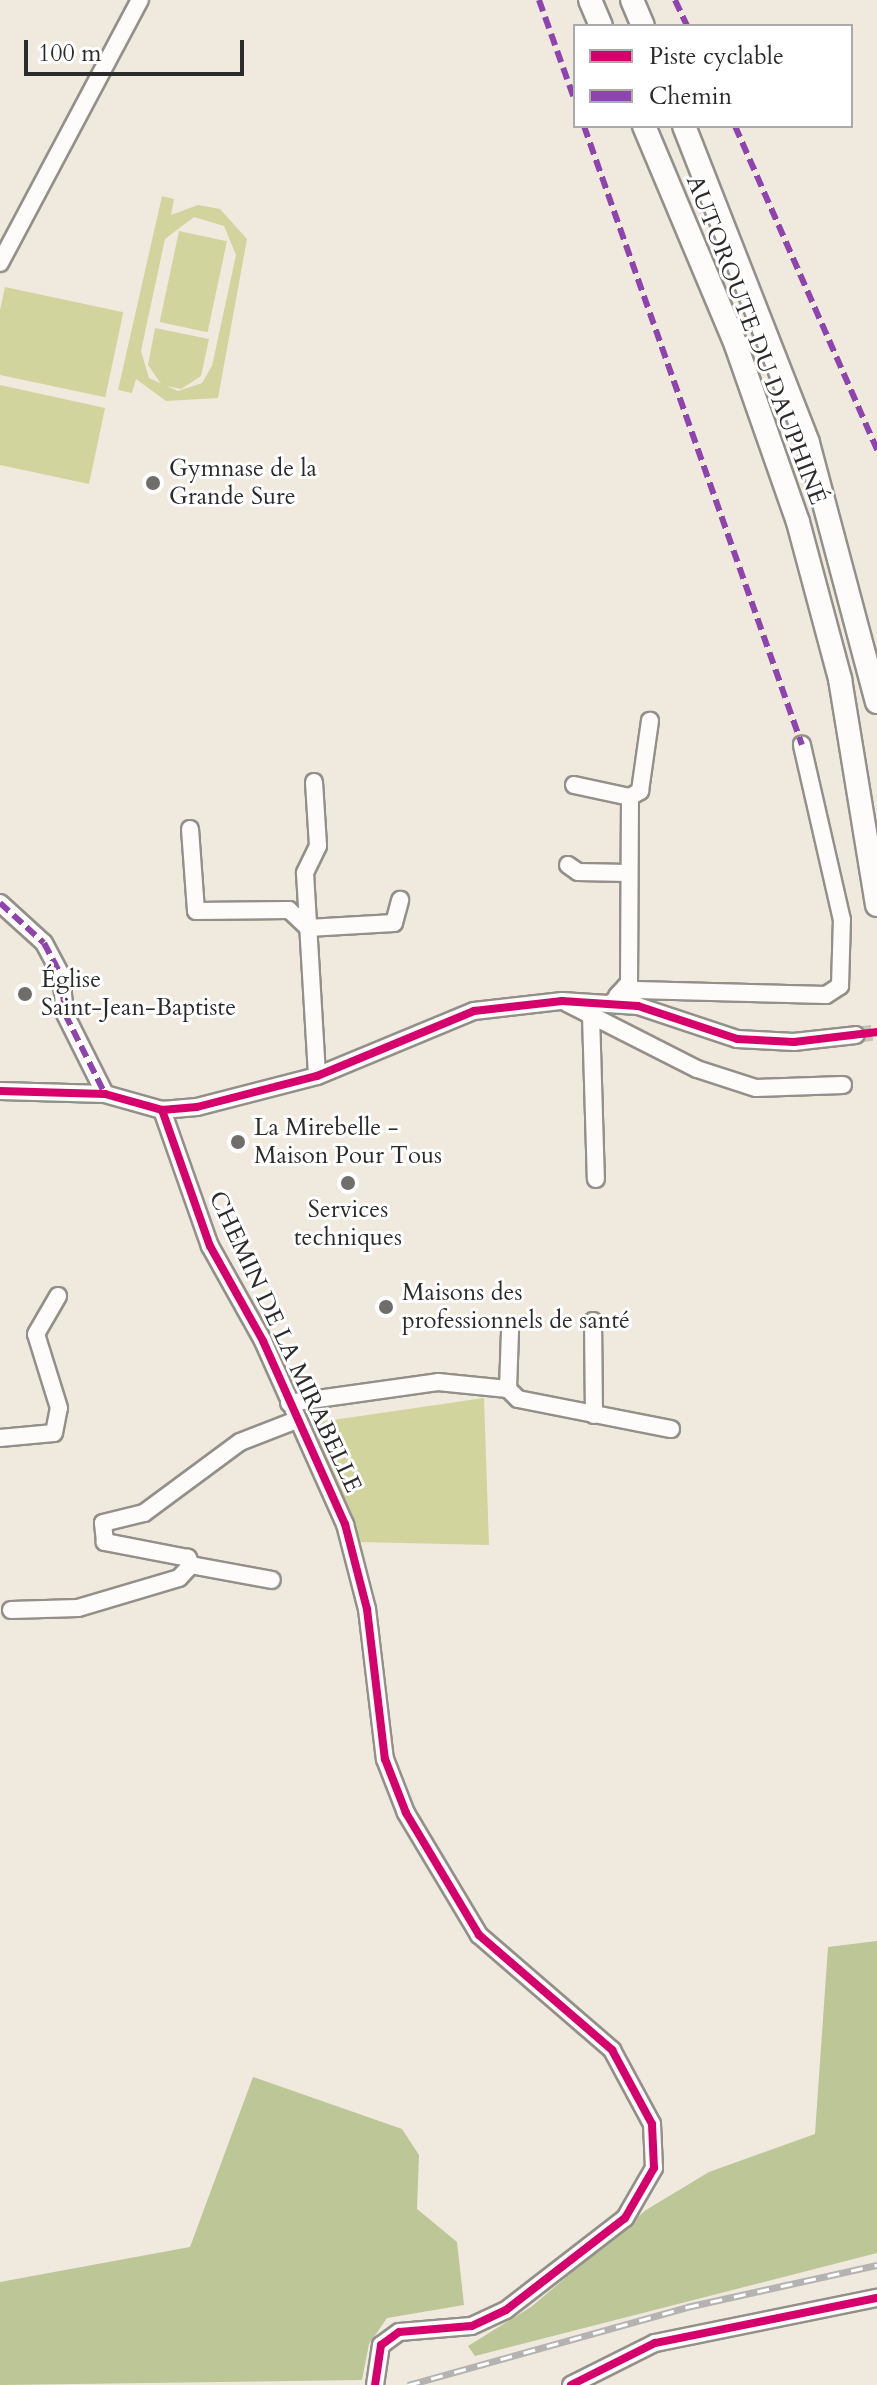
<!DOCTYPE html>
<meta charset="utf-8">
<style>
body{margin:0}
#map{position:relative;width:877px;height:2385px;overflow:hidden;background:#efe9de;font-family:Cardo,serif}
div>[style]{position:absolute}
.green>*{inset:0;background:#d1d59d;transform-origin:0 0}
.forest>*{inset:0;background:#bcc696}
.minor-tunnel>*{height:16px;margin-top:-8px;transform-origin:0;background:repeating-linear-gradient(90deg,#c8c3ba 0 16px,transparent 0 24px)}
.roads{filter:drop-shadow(2px 0 #93908a) drop-shadow(-2px 0 #93908a) drop-shadow(0 2px #93908a) drop-shadow(0 -2px #93908a)}
.minor>*{height:16px;margin:-8px;padding:0 8px;transform-origin:8px;border-radius:8px;background:#fdfcfa}
.highway>*{height:22px;margin:-11px;padding:0 11px;transform-origin:11px;border-radius:11px;background:#fdfcfa}
.rail>*{height:7px;margin-top:-3.5px;transform-origin:0;background:repeating-linear-gradient(90deg,#fff 0 12px,#b4b3b2 0 24px);box-sizing:border-box;border-block:2px solid #b4b3b2}
.quiet>*{height:6px;margin-top:-3px;transform-origin:0;background:repeating-linear-gradient(90deg,#8e44ad 0 12px,transparent 0 18px)}
.cycleway>*{height:8px;margin:-4px;padding:0 4px;transform-origin:4px;border-radius:4px;background:#d6006c}
.dots>*{width:22px;height:22px;translate:-50% -50%;box-sizing:border-box;border:4px solid #fff;border-radius:50%}
span{translate:-50% -50%;white-space:nowrap;text-align:center;line-height:1.15;-webkit-text-stroke:6px #fff;paint-order:stroke}
.street-label{font-size:24px;color:#2b2b2b}
.poi-label{font-size:24px;color:#2b2b2b}
.left{translate:0 -50%;text-align:left}
.legend{position:absolute;left:573px;top:24px;width:280px;height:104px;box-sizing:border-box;background:#fff;border:2px solid #aaa;margin:0;padding:10px 14px;list-style:none;font-size:24px;color:#2b2b2b}
.legend li{display:flex;align-items:center;gap:16px;height:40px}
.legend b{width:40px;border:2px solid #aaa}
.scale{position:absolute;left:24px;top:40px;width:220px;height:36px;box-sizing:border-box;border:4px solid #2b2b2b;border-top:0;padding-left:10px;font-size:24px;line-height:28px;white-space:nowrap;color:#2b2b2b;-webkit-text-stroke:6px #fff;paint-order:stroke}
</style>
<div id="map">
<div class="green">
<div style="clip-path:polygon(evenodd,162px 196px,174px 199px,171px 215px,198px 205px,220px 209px,247px 239px,218px 398px,166px 401px,136px 379px,132px 393px,118px 390px,162px 196px,194px 217px,224px 226px,236px 255px,212px 366px,202px 383px,178px 391px,149px 378px,141px 351px,165px 239px,194px 217px)"></div>
<div style="left:179px;top:231px;width:49px;height:93px;rotate:12deg"></div>
<div style="left:5px;top:287px;width:121px;height:87px;rotate:12deg"></div>
<div style="clip-path:polygon(155px 328px,209px 339px,201px 376px,181px 389px,162px 385px,148px 365px)"></div>
<div style="clip-path:polygon(0 385px,105px 408px,89px 484px,0 465px)"></div>
<div style="clip-path:polygon(484px 1398px,489px 1545px,359px 1542px,312px 1423px)"></div>
</div>
<div class="forest">
<div style="clip-path:polygon(877px 1941px,877px 2253px,475px 2356px,468px 2346px,531px 2307px,646px 2210px,709px 2172px,815px 2134px,828px 1947px)"></div>
<div style="clip-path:polygon(253px 2077px,402px 2129px,419px 2155px,417px 2209px,457px 2242px,464px 2305px,387px 2318px,369px 2344px,362px 2380px,0 2385px,0 2282px,190px 2247px)"></div>
</div>
<div class="minor-tunnel">
<div style="left:856px;top:1035px;width:21px;rotate:-8deg"></div>
</div>
<div class="roads">
<div class="minor">
<div style="left:0;top:263px;width:298px;rotate:-62deg"></div>
<div style="left:314px;top:782px;width:64px;rotate:86.4deg"></div>
<div style="left:318px;top:846px;width:30px;rotate:116deg"></div>
<div style="left:305px;top:873px;width:203px;rotate:86.6deg"></div>
<div style="left:574px;top:785px;width:57px;rotate:12.1deg"></div>
<div style="left:630px;top:797px;width:186px;rotate:90.3deg"></div>
<div style="left:629px;top:983px;width:18px;rotate:133deg"></div>
<div style="left:630px;top:797px;width:12px;rotate:-31deg"></div>
<div style="left:640px;top:791px;width:71px;rotate:-81.9deg"></div>
<div style="left:190px;top:829px;width:82px;rotate:85.8deg"></div>
<div style="left:196px;top:911px;width:93px;rotate:-0.6deg"></div>
<div style="left:289px;top:910px;width:26px;rotate:43deg"></div>
<div style="left:308px;top:928px;width:86px;rotate:-3.3deg"></div>
<div style="left:394px;top:923px;width:24px;rotate:-75deg"></div>
<div style="left:568px;top:865px;width:12px;rotate:35deg"></div>
<div style="left:578px;top:872px;width:51px;rotate:1.1deg"></div>
<div style="left:0;top:903px;width:59px;rotate:42.3deg"></div>
<div style="left:44px;top:943px;width:36px;rotate:62deg"></div>
<div style="left:61px;top:975px;width:39px;rotate:84deg"></div>
<div style="left:65px;top:1014px;width:89px;rotate:63.4deg"></div>
<div style="left:612px;top:1002px;width:27px;rotate:-27deg"></div>
<div style="left:636px;top:990px;width:190px;rotate:1.5deg"></div>
<div style="left:826px;top:995px;width:17px;rotate:-33deg"></div>
<div style="left:840px;top:986px;width:66px;rotate:-88.3deg"></div>
<div style="left:842px;top:920px;width:180px;rotate:-102.9deg"></div>
<div style="left:567px;top:1003px;width:146px;rotate:26.9deg"></div>
<div style="left:697px;top:1069px;width:62px;rotate:17.9deg"></div>
<div style="left:756px;top:1088px;width:87px;rotate:-2deg"></div>
<div style="left:591px;top:1015px;width:164px;rotate:88.3deg"></div>
<div style="left:0;top:1091px;width:105px;rotate:1.6deg"></div>
<div style="left:105px;top:1094px;width:59px;rotate:15.7deg"></div>
<div style="left:162px;top:1110px;width:35px;rotate:-5deg"></div>
<div style="left:197px;top:1107px;width:124px;rotate:-14.5deg"></div>
<div style="left:317px;top:1076px;width:170px;rotate:-22.5deg"></div>
<div style="left:474px;top:1011px;width:89px;rotate:-6.5deg"></div>
<div style="left:562px;top:1001px;width:76px;rotate:3.8deg"></div>
<div style="left:638px;top:1006px;width:104px;rotate:18.4deg"></div>
<div style="left:737px;top:1039px;width:57px;rotate:3deg"></div>
<div style="left:794px;top:1042px;width:62px;rotate:-6.4deg"></div>
<div style="left:162px;top:1110px;width:144px;rotate:70.6deg"></div>
<div style="left:210px;top:1246px;width:109px;rotate:60.8deg"></div>
<div style="left:263px;top:1341px;width:201px;rotate:65.9deg"></div>
<div style="left:345px;top:1524px;width:88px;rotate:75.5deg"></div>
<div style="left:367px;top:1609px;width:151px;rotate:83.2deg"></div>
<div style="left:385px;top:1759px;width:58px;rotate:68.7deg"></div>
<div style="left:406px;top:1813px;width:142px;rotate:59.1deg"></div>
<div style="left:479px;top:1935px;width:176px;rotate:40.8deg"></div>
<div style="left:612px;top:2050px;width:84px;rotate:61.6deg"></div>
<div style="left:652px;top:2124px;width:44px;rotate:87.4deg"></div>
<div style="left:654px;top:2168px;width:58px;rotate:120.1deg"></div>
<div style="left:625px;top:2218px;width:150px;rotate:142.3deg"></div>
<div style="left:506px;top:2310px;width:38px;rotate:155deg"></div>
<div style="left:471px;top:2326px;width:72px;rotate:175.2deg"></div>
<div style="left:399px;top:2332px;width:22px;rotate:144deg"></div>
<div style="left:381px;top:2345px;width:40px;rotate:98.5deg"></div>
<div style="left:593px;top:1321px;width:94px;rotate:89.4deg"></div>
<div style="left:508px;top:1389px;width:58px;rotate:-88deg"></div>
<div style="left:289px;top:1403px;width:150px;rotate:-8deg"></div>
<div style="left:438px;top:1382px;width:70px;rotate:5.7deg"></div>
<div style="left:508px;top:1389px;width:14px;rotate:45deg"></div>
<div style="left:518px;top:1399px;width:156px;rotate:11.1deg"></div>
<div style="left:0;top:1438px;width:54px;rotate:-5.3deg"></div>
<div style="left:54px;top:1433px;width:25px;rotate:-79deg"></div>
<div style="left:59px;top:1408px;width:77px;rotate:-107.3deg"></div>
<div style="left:36px;top:1334px;width:44px;rotate:-59.9deg"></div>
<div style="left:191px;top:1565px;width:82px;rotate:10.5deg"></div>
<div style="left:11px;top:1610px;width:67px;rotate:-1.7deg"></div>
<div style="left:78px;top:1608px;width:105px;rotate:-16.5deg"></div>
<div style="left:179px;top:1578px;width:18px;rotate:-47deg"></div>
<div style="left:191px;top:1565px;width:8px;rotate:-113deg"></div>
<div style="left:188px;top:1558px;width:85px;rotate:-169.1deg"></div>
<div style="left:105px;top:1542px;width:19px;rotate:-96deg"></div>
<div style="left:103px;top:1523px;width:42px;rotate:-13.7deg"></div>
<div style="left:144px;top:1513px;width:119px;rotate:-36.5deg"></div>
<div style="left:240px;top:1442px;width:58px;rotate:-21.3deg"></div>
<div style="left:571px;top:2385px;width:94px;rotate:-26.6deg"></div>
<div style="left:655px;top:2343px;width:227px;rotate:-11.5deg"></div>
</div>
<div class="highway">
<div style="left:590px;top:0;width:28px;rotate:67deg"></div>
<div style="left:632px;top:0;width:28px;rotate:67deg"></div>
<div style="left:644px;top:126px;width:238px;rotate:67.2deg"></div>
<div style="left:736px;top:345px;width:188px;rotate:70.7deg"></div>
<div style="left:798px;top:522px;width:163px;rotate:75deg"></div>
<div style="left:840px;top:679px;width:229px;rotate:80.7deg"></div>
<div style="left:684px;top:126px;width:340px;rotate:68.6deg"></div>
<div style="left:808px;top:443px;width:268px;rotate:75.1deg"></div>
</div>
</div>
<div class="rail">
<div style="left:408px;top:2385px;width:290px;rotate:-15.6deg"></div>
<div style="left:687px;top:2307px;width:195px;rotate:-12.5deg"></div>
</div>
<div class="quiet">
<div style="left:539px;top:0;width:107px;rotate:70.4deg"></div>
<div style="left:675px;top:0;width:29px;rotate:65deg"></div>
<div style="left:584px;top:126px;width:656px;rotate:70.6deg"></div>
<div style="left:735px;top:126px;width:354px;rotate:66.3deg"></div>
<div style="left:0;top:903px;width:59px;rotate:42.3deg"></div>
<div style="left:44px;top:943px;width:36px;rotate:62deg"></div>
<div style="left:61px;top:975px;width:39px;rotate:84deg"></div>
<div style="left:65px;top:1014px;width:89px;rotate:63.4deg"></div>
</div>
<div class="cycleway">
<div style="left:0;top:1091px;width:105px;rotate:1.6deg"></div>
<div style="left:105px;top:1094px;width:59px;rotate:15.7deg"></div>
<div style="left:162px;top:1110px;width:35px;rotate:-5deg"></div>
<div style="left:197px;top:1107px;width:124px;rotate:-14.5deg"></div>
<div style="left:317px;top:1076px;width:170px;rotate:-22.5deg"></div>
<div style="left:474px;top:1011px;width:89px;rotate:-6.5deg"></div>
<div style="left:562px;top:1001px;width:76px;rotate:3.8deg"></div>
<div style="left:638px;top:1006px;width:104px;rotate:18.4deg"></div>
<div style="left:737px;top:1039px;width:57px;rotate:3deg"></div>
<div style="left:794px;top:1042px;width:84px;rotate:-6.9deg"></div>
<div style="left:162px;top:1110px;width:144px;rotate:70.6deg"></div>
<div style="left:210px;top:1246px;width:109px;rotate:60.8deg"></div>
<div style="left:263px;top:1341px;width:201px;rotate:65.9deg"></div>
<div style="left:345px;top:1524px;width:88px;rotate:75.5deg"></div>
<div style="left:367px;top:1609px;width:151px;rotate:83.2deg"></div>
<div style="left:385px;top:1759px;width:58px;rotate:68.7deg"></div>
<div style="left:406px;top:1813px;width:142px;rotate:59.1deg"></div>
<div style="left:479px;top:1935px;width:176px;rotate:40.8deg"></div>
<div style="left:612px;top:2050px;width:84px;rotate:61.6deg"></div>
<div style="left:652px;top:2124px;width:44px;rotate:87.4deg"></div>
<div style="left:654px;top:2168px;width:58px;rotate:120.1deg"></div>
<div style="left:625px;top:2218px;width:150px;rotate:142.3deg"></div>
<div style="left:506px;top:2310px;width:38px;rotate:155deg"></div>
<div style="left:471px;top:2326px;width:72px;rotate:175.2deg"></div>
<div style="left:399px;top:2332px;width:22px;rotate:144deg"></div>
<div style="left:381px;top:2345px;width:40px;rotate:98.5deg"></div>
<div style="left:571px;top:2385px;width:94px;rotate:-26.6deg"></div>
<div style="left:655px;top:2343px;width:227px;rotate:-11.5deg"></div>
</div>
<div class="dots">
<div style="left:153px;top:483px;background:#706e6a"></div>
<div style="left:25px;top:994px;background:#706e6a"></div>
<div style="left:238px;top:1142px;background:#706e6a"></div>
<div style="left:348px;top:1183px;background:#706e6a"></div>
<div style="left:386px;top:1307px;background:#706e6a"></div>
</div>
<div class="street-label">
<span style="left:756px;top:340px;rotate:69deg">AUTOROUTE DU DAUPHINÉ</span>
<span style="left:285px;top:1342px;rotate:65deg">CHEMIN DE LA MIRABELLE</span>
</div>
<div class="poi-label">
<span class="left" style="left:169px;top:483px">Gymnase de la<br>Grande Sure</span>
<span class="left" style="left:41px;top:994px">Église<br>Saint-Jean-Baptiste</span>
<span class="left" style="left:254px;top:1142px">La Mirebelle -<br>Maison Pour Tous</span>
<span style="left:348px;top:1224px">Services<br>techniques</span>
<span class="left" style="left:402px;top:1307px">Maisons des<br>professionnels de santé</span>
</div>
<ul class="legend">
<li><b style="height:10px;background:#d6006c"></b>Piste cyclable</li>
<li><b style="height:10px;background:#8e44ad"></b>Chemin</li>
</ul>
<div class="scale">100 m</div>
</div>
